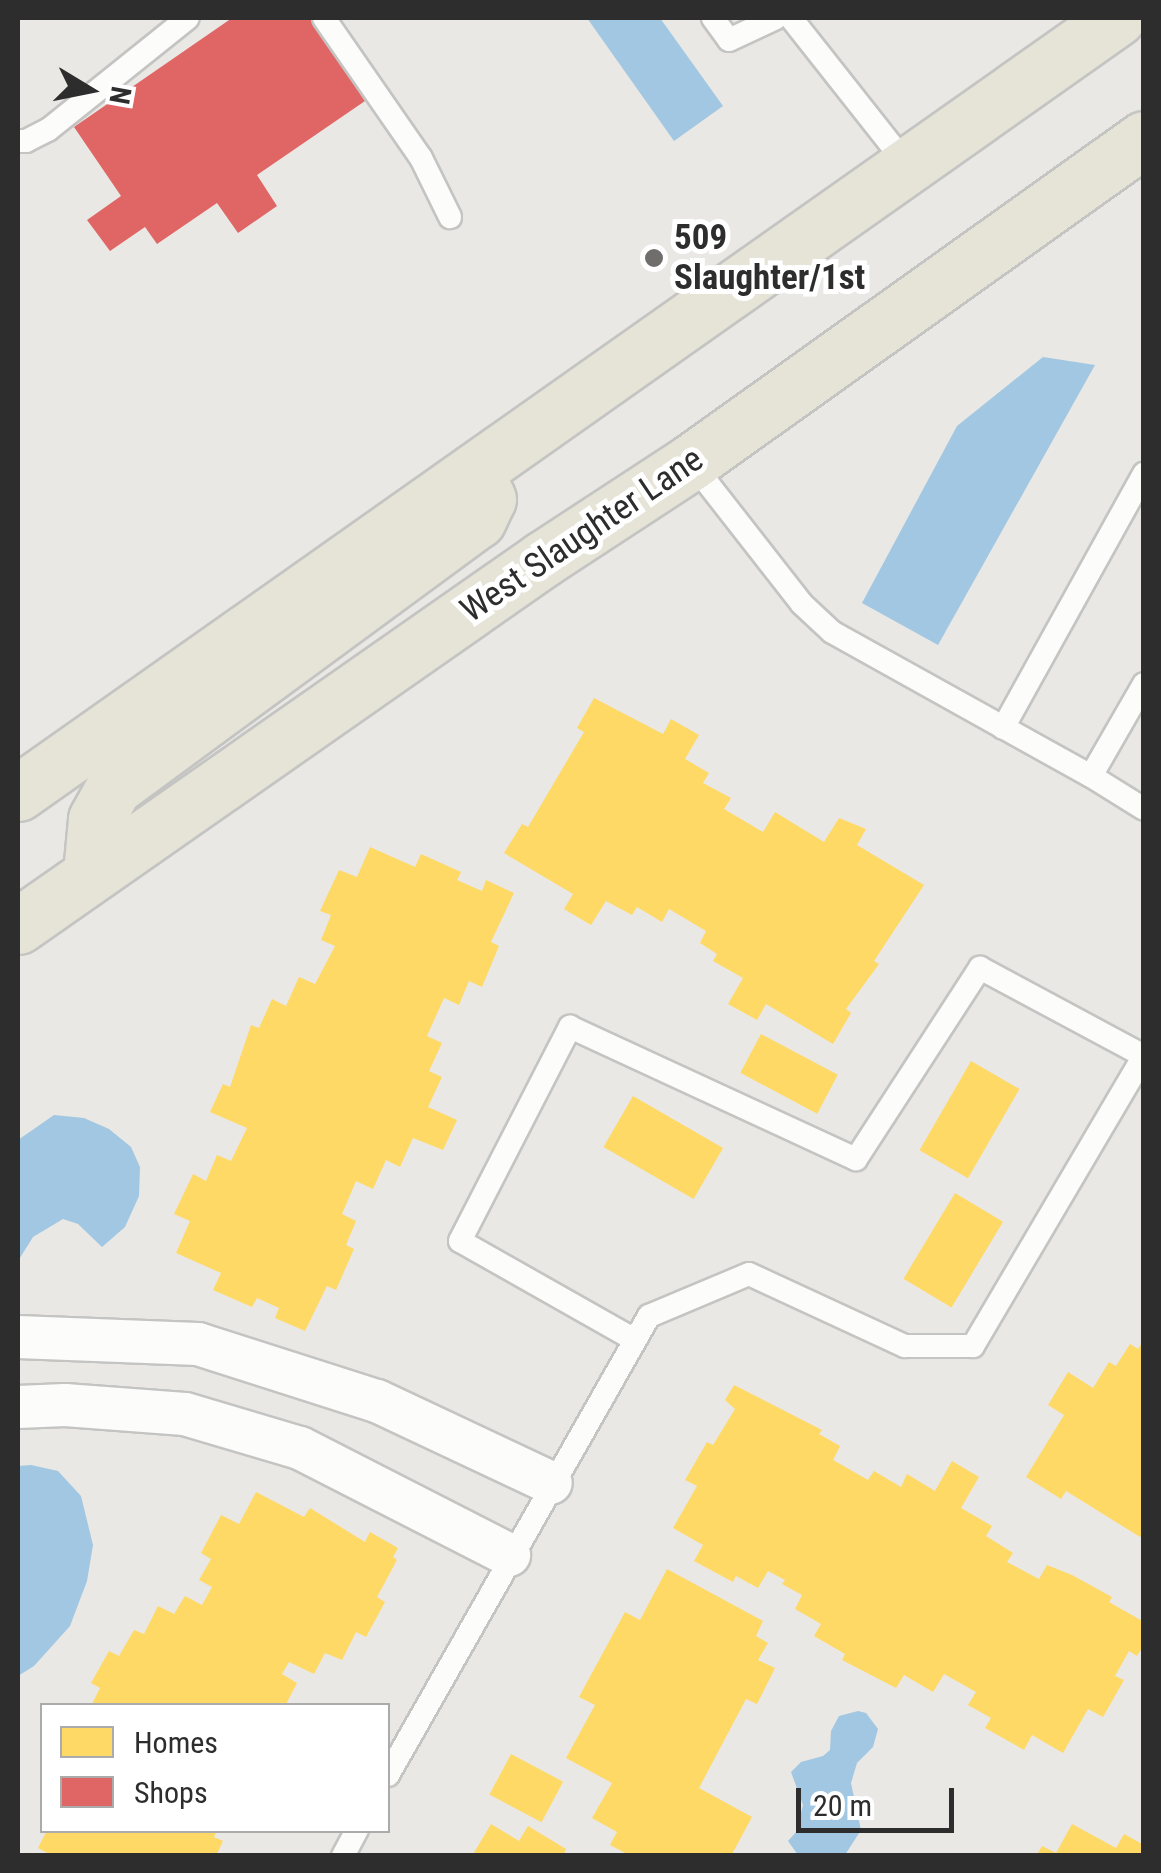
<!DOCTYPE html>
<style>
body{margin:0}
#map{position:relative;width:1161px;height:1873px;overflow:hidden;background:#e9e8e4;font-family:"Roboto Condensed",sans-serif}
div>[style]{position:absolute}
.water>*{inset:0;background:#a1c7e2}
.homes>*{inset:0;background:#ffd966;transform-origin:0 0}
.shops>*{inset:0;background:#e06666}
.roads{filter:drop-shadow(2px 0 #c4c4c3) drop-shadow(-2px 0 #c4c4c3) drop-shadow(0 2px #c4c4c3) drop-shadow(0 -2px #c4c4c3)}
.service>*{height:22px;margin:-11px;padding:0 11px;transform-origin:11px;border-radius:11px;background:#fcfcfb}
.minor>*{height:42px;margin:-21px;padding:0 21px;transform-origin:21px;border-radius:21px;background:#fcfcfb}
.primary>*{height:55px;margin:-27.5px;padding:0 27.5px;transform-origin:27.5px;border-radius:27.5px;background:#e6e4d7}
.dots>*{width:28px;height:28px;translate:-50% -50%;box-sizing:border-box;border:5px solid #fff;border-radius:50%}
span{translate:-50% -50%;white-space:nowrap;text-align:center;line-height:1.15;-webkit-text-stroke:10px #fff;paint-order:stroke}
.poi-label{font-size:35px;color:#2d2d2d;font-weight:700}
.left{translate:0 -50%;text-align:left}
.street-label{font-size:35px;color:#2d2d2d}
.frame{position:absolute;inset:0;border:20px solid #2d2d2d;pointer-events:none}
.legend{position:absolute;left:40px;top:1703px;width:350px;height:130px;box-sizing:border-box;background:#fff;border:2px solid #ababab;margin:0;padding:12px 18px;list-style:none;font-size:30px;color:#2d2d2d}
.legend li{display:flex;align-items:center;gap:20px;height:50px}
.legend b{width:50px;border:2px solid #ababab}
.north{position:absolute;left:40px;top:40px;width:100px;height:100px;-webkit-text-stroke:8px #fff;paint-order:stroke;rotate:100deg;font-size:28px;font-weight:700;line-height:40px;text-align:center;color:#2d2d2d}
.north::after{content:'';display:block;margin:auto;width:35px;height:45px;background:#2d2d2d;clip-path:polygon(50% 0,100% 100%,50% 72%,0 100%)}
.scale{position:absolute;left:796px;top:1788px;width:158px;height:45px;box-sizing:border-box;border:5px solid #2d2d2d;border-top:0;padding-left:12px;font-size:30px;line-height:35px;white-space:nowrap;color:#2d2d2d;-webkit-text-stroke:8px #fff;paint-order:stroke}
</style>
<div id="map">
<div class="water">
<div style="clip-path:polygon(587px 18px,660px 18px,723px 106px,674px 141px)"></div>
<div style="clip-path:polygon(1043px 357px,1095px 365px,938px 645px,862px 603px,957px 426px)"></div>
<div style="clip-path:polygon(54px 1115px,84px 1118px,109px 1129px,131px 1147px,140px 1167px,139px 1196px,125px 1227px,102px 1247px,78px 1224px,63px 1219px,33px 1237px,18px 1261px,18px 1140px)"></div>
<div style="clip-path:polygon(31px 1465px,58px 1471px,81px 1496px,93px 1545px,87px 1581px,70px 1626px,34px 1666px,18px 1676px,18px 1466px)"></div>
<div style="clip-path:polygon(858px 1711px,866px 1713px,878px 1729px,873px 1747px,857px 1763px,851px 1783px,861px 1830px,845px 1855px,798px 1855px,788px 1841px,796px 1832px,803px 1805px,791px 1772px,801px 1762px,823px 1756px,830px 1750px,831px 1731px,839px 1716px)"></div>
</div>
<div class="homes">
<div style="clip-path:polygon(594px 698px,663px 734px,671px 719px,699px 735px,685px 759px,709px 773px,703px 783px,731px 798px,724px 809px,763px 832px,775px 812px,824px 842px,839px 818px,866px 829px,857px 845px,924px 885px,874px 961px,879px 964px,846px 1009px,851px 1013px,833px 1044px,766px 1004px,757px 1020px,728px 1004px,743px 978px,713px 961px,717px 954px,700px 943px,706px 931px,669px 909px,662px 922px,637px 907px,632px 915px,606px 901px,591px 925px,564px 909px,573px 894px,504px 853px,522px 824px,528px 827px,584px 732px,577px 728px)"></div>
<div style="clip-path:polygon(370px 847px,415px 867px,421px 854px,461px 872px,457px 880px,482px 891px,486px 880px,514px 893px,491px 942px,499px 946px,482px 987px,469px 981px,459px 1005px,444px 998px,427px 1036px,442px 1043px,429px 1071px,442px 1077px,428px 1107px,457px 1120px,443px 1150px,413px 1138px,400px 1167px,386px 1160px,373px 1189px,356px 1181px,342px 1214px,356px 1221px,346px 1245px,354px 1249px,336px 1290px,327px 1286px,305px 1331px,275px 1318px,279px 1308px,257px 1298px,252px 1307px,213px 1290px,221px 1273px,176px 1253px,190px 1221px,174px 1214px,193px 1174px,206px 1181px,217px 1155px,231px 1161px,247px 1128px,210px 1112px,223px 1084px,230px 1087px,251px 1025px,259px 1028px,272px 999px,286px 1006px,299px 977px,315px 984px,335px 946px,321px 940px,331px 915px,320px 911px,339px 870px,357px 877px)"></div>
<div style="left:761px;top:1034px;width:87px;height:44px;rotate:28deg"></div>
<div style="left:971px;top:1061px;width:56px;height:103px;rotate:30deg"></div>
<div style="left:633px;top:1096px;width:104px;height:59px;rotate:30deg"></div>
<div style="left:955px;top:1193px;width:56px;height:100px;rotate:31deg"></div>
<div style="clip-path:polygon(1144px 1340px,1144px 1533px,1140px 1537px,1066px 1491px,1061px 1499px,1026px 1477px,1064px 1415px,1048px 1405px,1068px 1372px,1093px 1388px,1109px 1362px,1116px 1366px,1130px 1344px,1138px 1349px)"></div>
<div style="clip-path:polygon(734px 1385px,822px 1430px,819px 1434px,840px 1446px,833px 1460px,868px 1480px,874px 1471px,901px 1487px,907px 1474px,935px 1491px,952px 1461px,979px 1477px,961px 1508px,992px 1526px,986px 1536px,1013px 1553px,1007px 1562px,1039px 1579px,1047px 1565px,1072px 1575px,1112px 1597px,1109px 1602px,1144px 1622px,1144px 1645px,1137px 1656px,1129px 1651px,1115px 1676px,1124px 1680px,1103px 1717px,1088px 1709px,1063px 1753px,1032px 1735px,1024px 1750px,985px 1728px,991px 1718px,968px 1705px,976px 1692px,944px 1674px,933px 1692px,904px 1675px,896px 1688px,842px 1660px,845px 1654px,814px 1636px,821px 1624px,795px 1609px,802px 1595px,782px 1584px,785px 1580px,768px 1571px,758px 1588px,736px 1576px,733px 1582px,694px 1561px,703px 1545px,673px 1528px,697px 1486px,685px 1480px,707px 1442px,713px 1445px,735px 1409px,725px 1400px)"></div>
<div style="clip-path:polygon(256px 1492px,304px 1517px,310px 1508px,365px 1542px,370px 1532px,398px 1548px,393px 1557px,397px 1560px,377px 1597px,385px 1602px,366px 1637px,356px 1632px,342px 1660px,325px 1653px,314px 1674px,289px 1662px,282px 1674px,297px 1683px,285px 1706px,91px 1706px,100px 1688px,91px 1683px,109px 1651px,119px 1656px,134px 1630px,144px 1634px,158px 1606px,174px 1614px,185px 1596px,202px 1605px,212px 1587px,199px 1580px,211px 1559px,201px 1553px,221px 1515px,239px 1524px)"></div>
<div style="clip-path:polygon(667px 1569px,763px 1621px,756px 1636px,768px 1643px,758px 1660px,775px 1668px,757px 1704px,746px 1699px,699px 1788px,752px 1817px,731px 1856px,631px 1856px,610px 1845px,617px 1832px,592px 1818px,612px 1783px,566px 1758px,595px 1705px,579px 1697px,625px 1612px,640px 1620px)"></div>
<div style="left:511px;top:1754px;width:59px;height:46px;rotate:28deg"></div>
<div style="clip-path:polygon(491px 1824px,519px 1841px,528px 1826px,566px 1849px,563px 1856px,472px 1856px)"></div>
<div style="clip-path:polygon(1072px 1824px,1116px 1848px,1124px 1834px,1144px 1845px,1144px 1856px,1036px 1856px,1042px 1846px,1056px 1853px)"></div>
<div style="clip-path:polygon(47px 1830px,217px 1830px,214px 1837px,223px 1841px,216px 1856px,53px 1856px,38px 1848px)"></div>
</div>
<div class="shops">
<div style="clip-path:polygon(232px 18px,314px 18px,365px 101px,257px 175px,277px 206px,238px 233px,217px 203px,157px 244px,145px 227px,110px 251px,87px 220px,121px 196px,74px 127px)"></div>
</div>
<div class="roads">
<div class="service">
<div style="left:324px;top:18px;width:170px;rotate:55.3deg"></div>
<div style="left:421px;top:158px;width:66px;rotate:63.8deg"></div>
<div style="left:713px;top:18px;width:27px;rotate:54deg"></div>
<div style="left:729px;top:40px;width:52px;rotate:-25.1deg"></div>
<div style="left:791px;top:18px;width:187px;rotate:51.7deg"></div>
<div style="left:18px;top:141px;width:8px"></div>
<div style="left:26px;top:141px;width:25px;rotate:-27deg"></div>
<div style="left:48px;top:130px;width:179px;rotate:-38.7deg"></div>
<div style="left:691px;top:462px;width:180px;rotate:52deg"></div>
<div style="left:802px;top:604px;width:41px;rotate:43deg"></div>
<div style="left:832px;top:632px;width:296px;rotate:29.1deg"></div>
<div style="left:1091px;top:776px;width:106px;rotate:-60.1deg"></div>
<div style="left:1003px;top:728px;width:291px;rotate:-61deg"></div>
<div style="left:1091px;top:776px;width:62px;rotate:31.9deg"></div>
<div style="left:635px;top:1340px;width:201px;rotate:-150.5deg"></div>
<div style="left:460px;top:1241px;width:241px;rotate:-62.8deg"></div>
<div style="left:570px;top:1027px;width:315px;rotate:24.8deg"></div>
<div style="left:856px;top:1159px;width:228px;rotate:-57deg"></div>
<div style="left:980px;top:968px;width:186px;rotate:28.2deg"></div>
<div style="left:388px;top:1775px;width:528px;rotate:-60.38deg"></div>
<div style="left:649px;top:1316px;width:108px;rotate:-22.8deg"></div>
<div style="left:749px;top:1274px;width:172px;rotate:24.8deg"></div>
<div style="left:905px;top:1346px;width:68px"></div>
<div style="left:973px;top:1346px;width:335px;rotate:-59.5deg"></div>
<div style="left:343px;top:1856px;width:30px;rotate:-62deg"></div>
</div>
<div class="minor">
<div style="left:18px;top:1337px;width:180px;rotate:2.2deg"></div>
<div style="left:198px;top:1344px;width:188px;rotate:17.7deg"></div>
<div style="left:377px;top:1401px;width:192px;rotate:25.2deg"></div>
<div style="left:18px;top:1407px;width:47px;rotate:-2.4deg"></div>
<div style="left:65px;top:1405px;width:120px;rotate:4.3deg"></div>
<div style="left:185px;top:1414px;width:120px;rotate:16.5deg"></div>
<div style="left:300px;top:1448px;width:235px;rotate:27.1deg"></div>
</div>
<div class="primary">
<div style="left:18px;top:793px;width:1345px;rotate:-35.19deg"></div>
<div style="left:91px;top:873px;width:54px;rotate:-84.7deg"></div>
<div style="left:96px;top:819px;width:37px;rotate:-61deg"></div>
<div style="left:114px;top:787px;width:451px;rotate:-36.3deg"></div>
<div style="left:478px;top:520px;width:23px;rotate:-65deg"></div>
<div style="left:488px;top:499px;width:31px;rotate:-115deg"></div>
<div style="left:18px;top:926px;width:641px;rotate:-34.96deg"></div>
<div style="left:543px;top:559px;width:177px;rotate:-33.2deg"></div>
<div style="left:691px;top:462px;width:556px;rotate:-35.49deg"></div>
</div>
</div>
<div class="dots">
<div style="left:654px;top:258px;background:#6f6e6d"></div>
</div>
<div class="poi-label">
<span class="left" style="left:674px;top:258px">509<br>Slaughter/1st</span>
</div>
<div class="street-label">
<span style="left:582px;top:535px;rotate:-34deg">West Slaughter Lane</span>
</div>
<div class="frame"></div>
<ul class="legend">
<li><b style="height:28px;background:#ffd966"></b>Homes</li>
<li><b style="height:28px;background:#e06666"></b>Shops</li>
</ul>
<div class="north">N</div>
<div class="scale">20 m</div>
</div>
